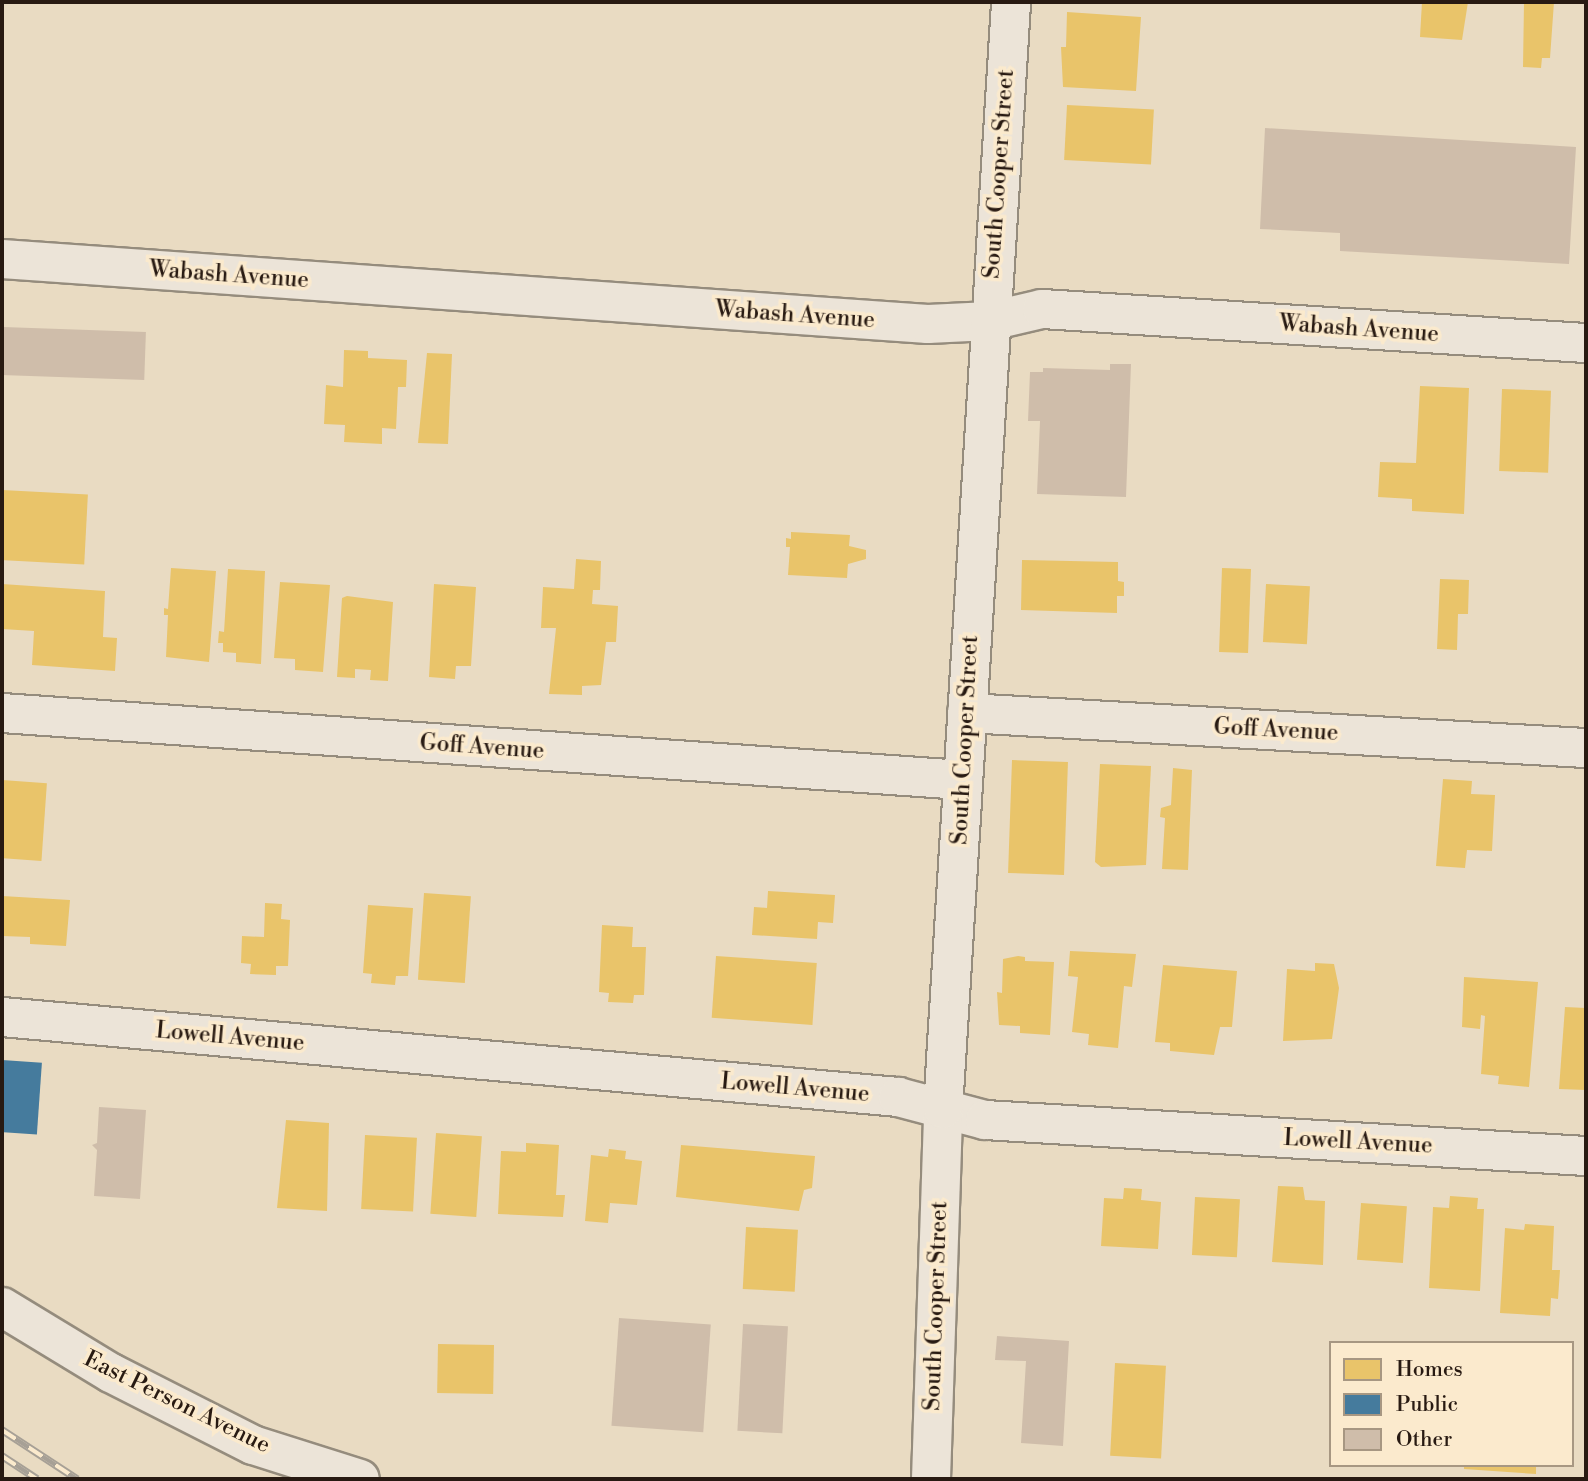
<!DOCTYPE html>
<style>
body{margin:0}
#map{position:relative;width:1588px;height:1481px;overflow:hidden;background:#e9dbc2;font-family:"Libre Bodoni",serif}
div>[style]{position:absolute}
.homes>*{inset:0;background:#e9c46a;transform-origin:0 0}
.public>*{inset:0;background:#457b9d;transform-origin:0 0}
.building>*{inset:0;background:#cfbdaa;transform-origin:0 0}
.roads{filter:drop-shadow(2px 0 #958c7d) drop-shadow(-2px 0 #958c7d) drop-shadow(0 2px #958c7d) drop-shadow(0 -2px #958c7d)}
.minor>*{height:38px;margin:-19px;padding:0 19px;transform-origin:19px;border-radius:19px;background:#ece4d8}
.tertiary>*{height:38px;margin:-19px;padding:0 19px;transform-origin:19px;border-radius:19px;background:#ece4d8}
.secondary>*{height:38px;margin:-19px;padding:0 19px;transform-origin:19px;border-radius:19px;background:#ece4d8}
.rail>*{height:8px;margin-top:-4px;transform-origin:0;background:repeating-linear-gradient(90deg,#fbeacd 0 16px,#a7a096 0 32px);box-sizing:border-box;border-block:2px solid #a7a096}
span{translate:-50% -50%;white-space:nowrap;text-align:center;line-height:1.15;-webkit-text-stroke:7px #fbeacd;paint-order:stroke}
.street-label{font-size:23px;color:#281a12}
.frame{position:absolute;inset:0;border:4px solid #281a12;pointer-events:none}
.legend{position:absolute;left:1329px;top:1341px;width:245px;height:126px;box-sizing:border-box;background:#fbeacd;border:2px solid #a79782;margin:0;padding:9px 12px;list-style:none;font-size:21px;color:#281a12}
.legend li{display:flex;align-items:center;gap:14px;height:35px}
.legend b{width:35px;border:2px solid #a79782}
</style>
<div id="map">
<div class="homes">
<div style="clip-path:polygon(1422px 2px,1468px 2px,1462px 40px,1420px 37px)"></div>
<div style="clip-path:polygon(1524px 2px,1554px 2px,1550px 58px,1542px 58px,1541px 68px,1523px 67px)"></div>
<div style="clip-path:polygon(1067px 12px,1141px 17px,1136px 91px,1063px 87px,1061px 47px,1066px 47px)"></div>
<div style="left:1067px;top:105px;width:87px;height:55px;rotate:3deg"></div>
<div style="clip-path:polygon(344px 350px,368px 351px,368px 358px,407px 360px,406px 387px,398px 387px,396px 429px,382px 428px,382px 444px,344px 442px,345px 425px,324px 424px,326px 385px,343px 387px)"></div>
<div style="clip-path:polygon(427px 353px,452px 354px,448px 444px,418px 443px)"></div>
<div style="clip-path:polygon(1420px 386px,1469px 388px,1464px 514px,1412px 511px,1412px 499px,1378px 497px,1380px 462px,1416px 463px)"></div>
<div style="left:1502px;top:389px;width:49px;height:82px;rotate:2deg"></div>
<div style="left:2px;top:490px;width:86px;height:70px;rotate:3deg"></div>
<div style="clip-path:polygon(791px 532px,850px 535px,849px 546px,866px 550px,866px 559px,848px 564px,847px 578px,788px 575px,790px 547px,786px 547px,786px 538px,791px 539px)"></div>
<div style="clip-path:polygon(576px 559px,601px 561px,600px 590px,593px 590px,592px 604px,618px 606px,616px 642px,606px 642px,601px 685px,582px 686px,582px 695px,549px 694px,556px 628px,541px 628px,543px 587px,574px 589px)"></div>
<div style="clip-path:polygon(1022px 560px,1118px 562px,1118px 581px,1124px 582px,1124px 596px,1117px 596px,1117px 613px,1021px 610px)"></div>
<div style="clip-path:polygon(171px 568px,216px 571px,209px 662px,166px 657px,168px 615px,164px 615px,164px 608px,168px 609px)"></div>
<div style="left:1222px;top:568px;width:29px;height:84px;rotate:2deg"></div>
<div style="clip-path:polygon(228px 569px,265px 571px,261px 664px,236px 662px,236px 653px,223px 652px,223px 643px,218px 643px,219px 631px,224px 632px)"></div>
<div style="clip-path:polygon(1440px 579px,1469px 580px,1468px 614px,1458px 614px,1457px 650px,1437px 649px)"></div>
<div style="clip-path:polygon(280px 582px,330px 585px,323px 672px,295px 670px,295px 659px,274px 658px)"></div>
<div style="clip-path:polygon(2px 584px,105px 591px,103px 637px,117px 638px,115px 671px,32px 665px,34px 631px,2px 629px)"></div>
<div style="clip-path:polygon(434px 584px,476px 587px,471px 666px,456px 666px,455px 679px,429px 677px)"></div>
<div style="left:1266px;top:584px;width:44px;height:58px;rotate:3deg"></div>
<div style="clip-path:polygon(347px 596px,393px 602px,388px 681px,370px 680px,371px 670px,355px 669px,355px 678px,337px 677px,342px 598px)"></div>
<div style="left:1012px;top:760px;width:56px;height:113px;rotate:2deg"></div>
<div style="clip-path:polygon(1100px 764px,1151px 766px,1146px 865px,1101px 867px,1095px 862px)"></div>
<div style="clip-path:polygon(1173px 768px,1192px 770px,1188px 870px,1162px 869px,1165px 818px,1160px 817px,1161px 808px,1171px 805px)"></div>
<div style="clip-path:polygon(1443px 779px,1472px 781px,1471px 794px,1495px 795px,1492px 851px,1467px 850px,1465px 868px,1436px 866px)"></div>
<div style="left:2px;top:780px;width:45px;height:78px;rotate:4deg"></div>
<div style="clip-path:polygon(768px 891px,835px 895px,833px 923px,818px 922px,817px 939px,752px 935px,754px 907px,767px 908px)"></div>
<div style="left:424px;top:893px;width:47px;height:87px;rotate:4deg"></div>
<div style="clip-path:polygon(2px 896px,70px 900px,66px 946px,30px 944px,30px 937px,2px 936px)"></div>
<div style="clip-path:polygon(265px 903px,282px 904px,281px 919px,290px 920px,288px 966px,276px 966px,276px 975px,250px 974px,251px 964px,241px 963px,242px 936px,264px 937px)"></div>
<div style="clip-path:polygon(368px 905px,413px 908px,408px 976px,396px 976px,395px 985px,371px 983px,372px 974px,363px 973px)"></div>
<div style="clip-path:polygon(602px 925px,633px 927px,632px 947px,646px 947px,644px 995px,634px 995px,633px 1003px,608px 1002px,609px 993px,599px 992px)"></div>
<div style="clip-path:polygon(1070px 951px,1136px 954px,1132px 987px,1124px 986px,1118px 1048px,1088px 1045px,1089px 1034px,1072px 1032px,1078px 977px,1068px 976px)"></div>
<div style="left:716px;top:956px;width:101px;height:62px;rotate:4deg"></div>
<div style="clip-path:polygon(1018px 956px,1025px 957px,1025px 961px,1054px 962px,1050px 1035px,1020px 1033px,1020px 1026px,999px 1025px,997px 992px,1002px 993px,1003px 959px)"></div>
<div style="clip-path:polygon(1315px 963px,1334px 964px,1339px 988px,1332px 1039px,1283px 1041px,1287px 969px,1315px 971px)"></div>
<div style="clip-path:polygon(1163px 965px,1237px 971px,1232px 1027px,1220px 1027px,1214px 1055px,1170px 1051px,1170px 1043px,1155px 1042px)"></div>
<div style="clip-path:polygon(1464px 977px,1538px 982px,1529px 1087px,1498px 1084px,1499px 1076px,1481px 1074px,1485px 1016px,1481px 1015px,1480px 1029px,1462px 1027px)"></div>
<div style="clip-path:polygon(1565px 1007px,1586px 1008px,1586px 1090px,1559px 1089px)"></div>
<div style="clip-path:polygon(286px 1120px,329px 1123px,327px 1211px,277px 1208px)"></div>
<div style="left:436px;top:1133px;width:46px;height:81px;rotate:4deg"></div>
<div style="left:365px;top:1135px;width:52px;height:74px;rotate:3deg"></div>
<div style="clip-path:polygon(526px 1143px,559px 1145px,556px 1195px,565px 1195px,563px 1217px,498px 1214px,501px 1151px,526px 1152px)"></div>
<div style="clip-path:polygon(681px 1145px,815px 1156px,812px 1188px,804px 1190px,799px 1211px,676px 1197px)"></div>
<div style="clip-path:polygon(609px 1149px,626px 1151px,625px 1159px,642px 1161px,637px 1205px,610px 1203px,608px 1223px,585px 1221px,591px 1155px,608px 1157px)"></div>
<div style="clip-path:polygon(1278px 1186px,1303px 1187px,1305px 1200px,1325px 1201px,1323px 1265px,1272px 1262px)"></div>
<div style="clip-path:polygon(1124px 1188px,1142px 1189px,1141px 1200px,1161px 1202px,1158px 1249px,1101px 1246px,1104px 1198px,1123px 1199px)"></div>
<div style="clip-path:polygon(1450px 1196px,1478px 1198px,1477px 1209px,1484px 1209px,1480px 1291px,1429px 1288px,1433px 1207px,1449px 1208px)"></div>
<div style="left:1195px;top:1197px;width:45px;height:58px;rotate:3deg"></div>
<div style="left:1361px;top:1203px;width:46px;height:57px;rotate:4deg"></div>
<div style="clip-path:polygon(1525px 1224px,1554px 1226px,1552px 1270px,1560px 1270px,1558px 1299px,1551px 1298px,1550px 1316px,1500px 1313px,1505px 1228px,1524px 1230px)"></div>
<div style="left:746px;top:1227px;width:52px;height:62px;rotate:3deg"></div>
<div style="left:438px;top:1344px;width:56px;height:49px;rotate:1deg"></div>
<div style="left:1115px;top:1363px;width:51px;height:93px;rotate:3deg"></div>
<div style="clip-path:polygon(1464px 1465px,1536px 1465px,1536px 1474px,1464px 1469px)"></div>
</div>
<div class="public">
<div style="left:2px;top:1060px;width:40px;height:72px;rotate:4deg"></div>
</div>
<div class="building">
<div style="clip-path:polygon(1265px 128px,1576px 147px,1569px 264px,1340px 251px,1340px 233px,1260px 229px)"></div>
<div style="left:3px;top:327px;width:143px;height:48px;rotate:2deg"></div>
<div style="clip-path:polygon(1110px 364px,1131px 364px,1126px 497px,1037px 494px,1040px 421px,1028px 421px,1030px 372px,1043px 372px,1043px 368px,1110px 370px)"></div>
<div style="clip-path:polygon(99px 1107px,146px 1110px,140px 1199px,94px 1196px,97px 1150px,92px 1145px,97px 1143px)"></div>
<div style="left:619px;top:1318px;width:92px;height:108px;rotate:4deg"></div>
<div style="left:743px;top:1324px;width:45px;height:107px;rotate:3deg"></div>
<div style="clip-path:polygon(997px 1336px,1069px 1341px,1063px 1446px,1021px 1443px,1026px 1361px,995px 1360px)"></div>
</div>
<div class="roads">
<div class="minor">
<div style="left:2px;top:259px;width:928px;rotate:4.02deg"></div>
<div style="left:928px;top:324px;width:62px;rotate:-2.8deg"></div>
<div style="left:990px;top:321px;width:53px;rotate:-13deg"></div>
<div style="left:1042px;top:309px;width:545px;rotate:3.58deg"></div>
<div style="left:2px;top:713px;width:963px;rotate:3.99deg"></div>
<div style="left:967px;top:713px;width:620px;rotate:3.24deg"></div>
<div style="left:2px;top:1017px;width:900px;rotate:5.1deg"></div>
<div style="left:898px;top:1097px;width:90px;rotate:14.8deg"></div>
<div style="left:985px;top:1120px;width:602px;rotate:3.43deg"></div>
</div>
<div class="tertiary">
<div style="left:931px;top:1479px;width:370px;rotate:-88.1deg"></div>
<div style="left:943px;top:1109px;width:1109px;rotate:-86.48deg"></div>
</div>
<div class="secondary">
<div style="left:2px;top:1307px;width:127px;rotate:31.2deg"></div>
<div style="left:111px;top:1373px;width:159px;rotate:26.9deg"></div>
<div style="left:253px;top:1445px;width:112px;rotate:17.6deg"></div>
</div>
</div>
<div class="rail">
<div style="left:2px;top:1430px;width:90px;rotate:33.2deg"></div>
<div style="left:2px;top:1456px;width:42px;rotate:33.3deg"></div>
</div>
<div class="street-label">
<span style="left:999px;top:174px;rotate:-86deg">South Cooper Street</span>
<span style="left:229px;top:275px;rotate:4deg">Wabash Avenue</span>
<span style="left:795px;top:315px;rotate:4deg">Wabash Avenue</span>
<span style="left:1359px;top:329px;rotate:4deg">Wabash Avenue</span>
<span style="left:1276px;top:730px;rotate:3deg">Goff Avenue</span>
<span style="left:965px;top:740px;rotate:-87deg">South Cooper Street</span>
<span style="left:482px;top:747px;rotate:4deg">Goff Avenue</span>
<span style="left:230px;top:1037px;rotate:5deg">Lowell Avenue</span>
<span style="left:795px;top:1088px;rotate:5deg">Lowell Avenue</span>
<span style="left:1358px;top:1142px;rotate:3deg">Lowell Avenue</span>
<span style="left:936px;top:1306px;rotate:-88deg">South Cooper Street</span>
<span style="left:177px;top:1402px;rotate:26deg">East Person Avenue</span>
</div>
<div class="frame"></div>
<ul class="legend">
<li><b style="height:19px;background:#e9c46a"></b>Homes</li>
<li><b style="height:19px;background:#457b9d"></b>Public</li>
<li><b style="height:19px;background:#cfbdaa"></b>Other</li>
</ul>
</div>
